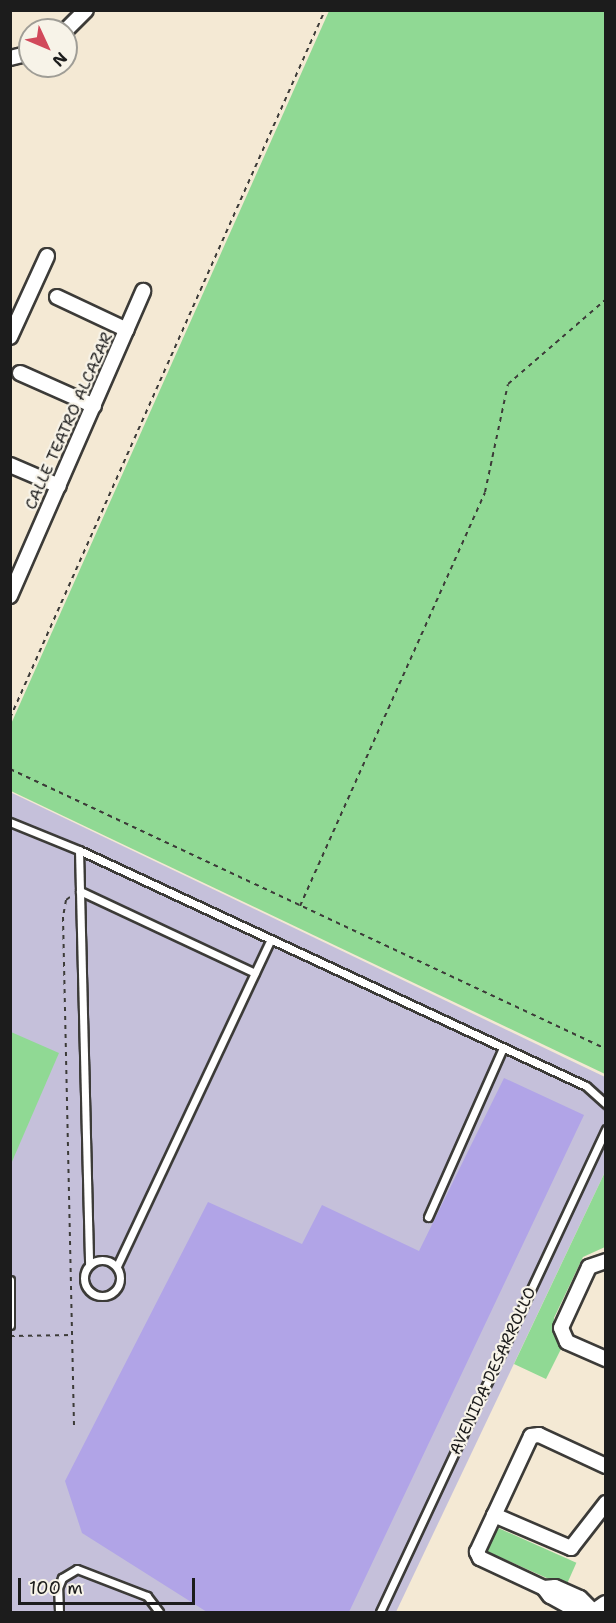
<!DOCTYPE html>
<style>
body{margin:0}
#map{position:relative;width:616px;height:1623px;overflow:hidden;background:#f4e9d4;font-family:"Shantell Sans",sans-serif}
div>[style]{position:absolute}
.industrial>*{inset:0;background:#c5c0da}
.green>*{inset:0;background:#90d994;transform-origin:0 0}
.building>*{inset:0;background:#b1a4e7}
.path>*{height:2px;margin-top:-1px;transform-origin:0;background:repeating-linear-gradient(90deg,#3c3b38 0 4.5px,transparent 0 9px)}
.roads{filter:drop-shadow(2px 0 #3c3b38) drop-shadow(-2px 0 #3c3b38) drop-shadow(0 2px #3c3b38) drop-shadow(0 -2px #3c3b38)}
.service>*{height:7px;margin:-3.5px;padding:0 3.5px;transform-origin:3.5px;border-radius:3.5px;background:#fff}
.service>.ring{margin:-3.5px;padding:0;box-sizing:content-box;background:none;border:7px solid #fff;border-radius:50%}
.minor>*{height:14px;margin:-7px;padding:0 7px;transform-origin:7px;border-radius:7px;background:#fff}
.tertiary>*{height:18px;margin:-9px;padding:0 9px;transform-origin:9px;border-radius:9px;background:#fff}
span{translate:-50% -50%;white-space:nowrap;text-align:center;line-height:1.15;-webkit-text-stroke:4.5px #f7f3e8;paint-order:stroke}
.street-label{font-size:16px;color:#1c1c1c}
.frame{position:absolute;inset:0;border:12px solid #1c1c1c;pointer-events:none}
.north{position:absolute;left:18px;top:18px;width:60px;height:60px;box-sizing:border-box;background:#f7f3e8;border:2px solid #9f9d96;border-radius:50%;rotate:134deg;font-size:16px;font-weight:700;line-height:24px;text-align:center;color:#1c1c1c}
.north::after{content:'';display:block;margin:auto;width:21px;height:27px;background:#d1495b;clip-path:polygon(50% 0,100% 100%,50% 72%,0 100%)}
.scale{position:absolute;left:18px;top:1578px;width:177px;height:27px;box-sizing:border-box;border:3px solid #1c1c1c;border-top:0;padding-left:8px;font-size:18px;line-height:21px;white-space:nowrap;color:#1c1c1c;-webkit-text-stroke:4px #f7f3e8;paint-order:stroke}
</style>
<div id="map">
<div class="industrial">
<div style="clip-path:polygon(10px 792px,605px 1077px,605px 1172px,396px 1612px,11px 1612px)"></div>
</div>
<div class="green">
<div style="clip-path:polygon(329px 11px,605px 11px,605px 1074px,11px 791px,11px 724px)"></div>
<div style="clip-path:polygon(11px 1032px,59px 1053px,11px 1164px)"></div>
<div style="clip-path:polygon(605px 1172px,605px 1247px,583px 1257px,554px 1318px,554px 1333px,562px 1347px,546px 1379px,514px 1364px)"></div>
<div style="left:496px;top:1527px;width:88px;height:26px;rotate:24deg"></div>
</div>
<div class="building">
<div style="clip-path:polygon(504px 1078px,584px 1115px,349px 1612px,207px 1612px,82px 1533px,65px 1481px,208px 1202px,302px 1244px,322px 1205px,419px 1251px)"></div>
</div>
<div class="path">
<div style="left:10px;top:718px;width:775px;rotate:-66.01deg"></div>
<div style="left:10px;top:769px;width:658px;rotate:25.16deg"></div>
<div style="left:70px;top:897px;width:5px;rotate:143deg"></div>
<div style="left:66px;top:900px;width:17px;rotate:100deg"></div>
<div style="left:63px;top:917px;width:510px;rotate:88.76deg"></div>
<div style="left:300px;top:906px;width:453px;rotate:-65.9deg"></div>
<div style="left:485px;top:492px;width:110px;rotate:-78deg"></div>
<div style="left:508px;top:384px;width:130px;rotate:-40.9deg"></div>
<div style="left:10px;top:1336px;width:63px;rotate:-0.9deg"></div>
</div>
<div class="roads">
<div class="service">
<div style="left:10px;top:822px;width:74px;rotate:22.1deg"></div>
<div style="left:79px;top:850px;width:559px;rotate:24.96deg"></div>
<div style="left:586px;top:1086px;width:27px;rotate:42deg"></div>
<div style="left:79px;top:850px;width:415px;rotate:88.6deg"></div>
<div style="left:80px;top:891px;width:193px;rotate:25.1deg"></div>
<div style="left:428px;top:1217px;width:185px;rotate:-66.1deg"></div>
<div class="ring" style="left:84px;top:1260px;width:29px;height:29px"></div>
<div style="left:117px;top:1266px;width:361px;rotate:-64.8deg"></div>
<div style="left:10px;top:1280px;width:45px;rotate:90deg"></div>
<div style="left:59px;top:1612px;width:24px;rotate:-92deg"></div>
<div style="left:58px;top:1588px;width:11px;rotate:-68deg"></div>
<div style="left:62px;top:1578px;width:17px;rotate:-31deg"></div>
<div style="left:77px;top:1569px;width:75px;rotate:21.1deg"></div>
<div style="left:147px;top:1596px;width:20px;rotate:53deg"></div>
<div style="left:380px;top:1612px;width:533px;rotate:-64.92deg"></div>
</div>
<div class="minor">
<div style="left:66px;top:30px;width:28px;rotate:-45deg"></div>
<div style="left:10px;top:58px;width:21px;rotate:-14deg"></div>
<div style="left:57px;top:297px;width:77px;rotate:25.2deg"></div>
<div style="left:10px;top:337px;width:89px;rotate:-65.4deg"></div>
<div style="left:20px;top:373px;width:81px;rotate:24deg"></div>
<div style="left:10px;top:465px;width:53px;rotate:23.2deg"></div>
<div style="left:10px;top:596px;width:333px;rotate:-66.4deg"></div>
<div style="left:606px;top:1261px;width:18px;rotate:161deg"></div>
<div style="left:589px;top:1267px;width:67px;rotate:114.7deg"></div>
<div style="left:561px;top:1328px;width:15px;rotate:67deg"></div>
<div style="left:567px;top:1342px;width:43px;rotate:23.6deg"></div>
<div style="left:494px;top:1515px;width:84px;rotate:23.2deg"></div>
<div style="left:571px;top:1548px;width:57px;rotate:-52.1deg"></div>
<div style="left:544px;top:1588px;width:11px;rotate:-5deg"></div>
<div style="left:555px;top:1587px;width:27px;rotate:24deg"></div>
<div style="left:580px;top:1598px;width:20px;rotate:45deg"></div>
<div style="left:579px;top:1612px;width:33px;rotate:-151deg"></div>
<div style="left:550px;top:1596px;width:10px;rotate:-127deg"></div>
<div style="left:544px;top:1588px;width:71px;rotate:-154.9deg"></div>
<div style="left:480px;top:1558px;width:7px;rotate:-117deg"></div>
<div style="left:477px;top:1552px;width:128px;rotate:-65deg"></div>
<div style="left:531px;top:1436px;width:8px;rotate:-7deg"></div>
<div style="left:539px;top:1435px;width:74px;rotate:24.8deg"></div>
</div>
<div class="tertiary">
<div style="left:596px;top:1612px;width:12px;rotate:-35deg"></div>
</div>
</div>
<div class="street-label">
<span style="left:69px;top:421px;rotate:-66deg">CALLE TEATRO ALCAZAR</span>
<span style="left:493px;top:1371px;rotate:-65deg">AVENIDA DESARROLLO</span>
</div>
<div class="frame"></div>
<div class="north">N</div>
<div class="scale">100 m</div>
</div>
